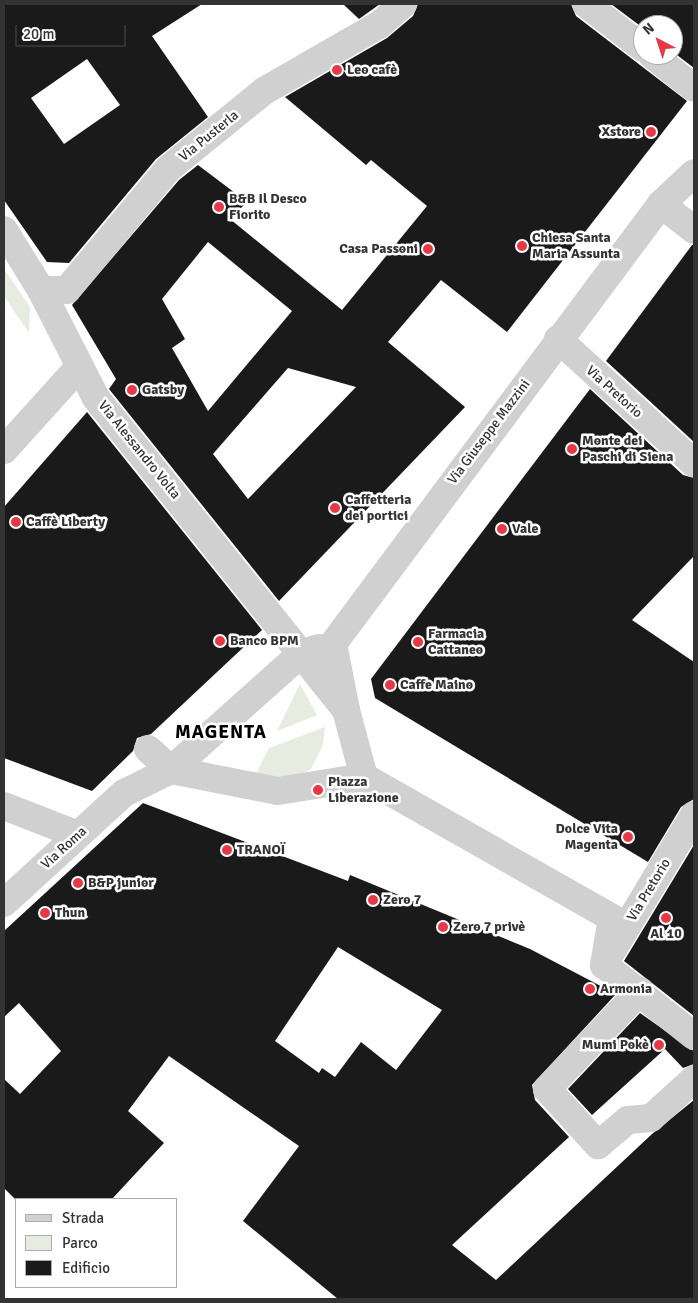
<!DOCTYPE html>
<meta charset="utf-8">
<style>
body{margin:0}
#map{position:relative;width:698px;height:1303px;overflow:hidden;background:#fff;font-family:Signika,sans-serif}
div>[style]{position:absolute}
.green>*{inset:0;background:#e6ecdf}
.building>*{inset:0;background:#1a1a1a}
.minor>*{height:28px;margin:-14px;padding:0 14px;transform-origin:14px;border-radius:14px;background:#d0d0d0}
.dots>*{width:14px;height:14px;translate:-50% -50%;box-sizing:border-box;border:2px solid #fff;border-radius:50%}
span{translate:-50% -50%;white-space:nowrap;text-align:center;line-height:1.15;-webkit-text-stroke:5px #fff;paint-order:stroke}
.poi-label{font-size:14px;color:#333;font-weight:700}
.left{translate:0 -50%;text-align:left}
.right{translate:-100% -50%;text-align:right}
.street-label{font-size:14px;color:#333}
.district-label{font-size:19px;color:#000;font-weight:700;letter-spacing:1px}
.frame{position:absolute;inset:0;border:5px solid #333;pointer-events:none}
.legend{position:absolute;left:15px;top:1198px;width:162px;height:90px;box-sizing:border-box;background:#fff;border:1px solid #adadad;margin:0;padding:6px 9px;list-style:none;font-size:15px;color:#333}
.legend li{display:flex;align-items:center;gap:10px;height:25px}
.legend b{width:25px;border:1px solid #adadad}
.north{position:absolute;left:633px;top:15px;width:50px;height:50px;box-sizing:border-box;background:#fff;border:1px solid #adadad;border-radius:50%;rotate:320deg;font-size:14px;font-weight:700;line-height:20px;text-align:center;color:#333}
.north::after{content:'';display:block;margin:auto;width:18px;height:22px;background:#e63946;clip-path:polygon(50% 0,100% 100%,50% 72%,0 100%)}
.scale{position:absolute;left:15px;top:25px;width:111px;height:22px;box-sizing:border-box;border:2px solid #333;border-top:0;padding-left:6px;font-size:15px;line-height:18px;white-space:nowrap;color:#333;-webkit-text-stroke:4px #fff;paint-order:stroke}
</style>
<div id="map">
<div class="green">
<div style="clip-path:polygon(4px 269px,30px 307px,29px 333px,4px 296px)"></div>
<div style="clip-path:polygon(300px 684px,317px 715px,277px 731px)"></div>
<div style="clip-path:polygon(325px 727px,323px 745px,311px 769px,292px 780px,255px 776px,269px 748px)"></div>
</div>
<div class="building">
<div style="clip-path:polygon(evenodd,4px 4px,202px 4px,152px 36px,208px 117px,156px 159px,69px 263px,47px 262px,4px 200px,4px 4px,87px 59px,120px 105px,64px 144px,31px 98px,87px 59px)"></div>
<div style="clip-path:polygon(343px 4px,380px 4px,359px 19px)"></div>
<div style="clip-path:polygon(evenodd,418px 4px,571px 4px,576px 16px,687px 101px,507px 332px,441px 280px,388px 342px,465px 407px,279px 601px,109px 389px,116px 379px,72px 305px,179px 180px,198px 165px,247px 202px,230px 219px,342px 310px,427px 206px,371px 160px,366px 165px,285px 97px,387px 38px,413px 16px,418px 4px,208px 242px,292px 311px,208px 411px,172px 348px,185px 339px,162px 299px,208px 242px,418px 4px,288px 368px,356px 387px,248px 499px,213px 454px,288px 368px)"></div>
<div style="clip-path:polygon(611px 4px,694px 4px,694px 68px,673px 52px,673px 25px,643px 28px)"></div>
<div style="clip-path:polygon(692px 245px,694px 245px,694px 442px,606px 361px)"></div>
<div style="clip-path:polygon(590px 389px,683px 475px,694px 478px,694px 556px,632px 620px,694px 662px,694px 799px,681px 807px,648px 862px,375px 698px,371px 679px)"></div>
<div style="clip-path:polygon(87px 412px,262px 630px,151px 734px,137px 738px,133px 751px,92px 791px,4px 758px,4px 507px)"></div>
<div style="clip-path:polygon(evenodd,143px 803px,348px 881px,350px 875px,530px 949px,616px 994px,532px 1085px,535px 1100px,569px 1137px,452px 1245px,496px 1280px,652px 1134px,694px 1100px,694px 1299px,338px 1299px,243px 1221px,299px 1146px,169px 1056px,128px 1111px,164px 1143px,112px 1199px,15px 1199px,4px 1188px,4px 1079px,20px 1094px,61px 1051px,19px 1003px,4px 1017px,4px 931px,143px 803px,338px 947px,442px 1010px,396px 1070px,361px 1042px,335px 1077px,322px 1068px,319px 1073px,275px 1041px,338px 947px)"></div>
<div style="clip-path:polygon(694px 845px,694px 1016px,624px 961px)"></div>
<div style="clip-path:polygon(640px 1013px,694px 1051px,694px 1064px,683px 1068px,665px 1049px,592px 1115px,568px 1089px)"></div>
</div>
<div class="minor">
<div style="left:586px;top:4px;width:72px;rotate:37.7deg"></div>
<div style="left:652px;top:55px;width:53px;rotate:38.2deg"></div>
<div style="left:661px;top:204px;width:42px;rotate:38.2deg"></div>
<div style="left:4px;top:230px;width:70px;rotate:58.3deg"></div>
<div style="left:41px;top:290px;width:121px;rotate:63deg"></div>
<div style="left:96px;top:398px;width:400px;rotate:51.3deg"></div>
<div style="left:346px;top:710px;width:69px;rotate:75deg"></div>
<div style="left:41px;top:290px;width:26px"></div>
<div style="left:67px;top:290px;width:158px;rotate:-50.1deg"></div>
<div style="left:168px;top:169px;width:124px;rotate:-39.1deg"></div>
<div style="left:264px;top:91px;width:133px;rotate:-29.9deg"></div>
<div style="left:379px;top:25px;width:32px;rotate:-41deg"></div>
<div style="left:558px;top:339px;width:184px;rotate:42.4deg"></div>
<div style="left:4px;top:450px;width:113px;rotate:-47.9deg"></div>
<div style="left:346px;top:710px;width:67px;rotate:-101.1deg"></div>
<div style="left:333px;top:644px;width:549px;rotate:-53.3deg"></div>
<div style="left:661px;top:204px;width:45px;rotate:-43.2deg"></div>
<div style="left:148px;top:749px;width:31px;rotate:42deg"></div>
<div style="left:171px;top:770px;width:109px;rotate:11.1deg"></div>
<div style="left:278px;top:791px;width:87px;rotate:-9.2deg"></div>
<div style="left:364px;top:777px;width:285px;rotate:29.6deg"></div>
<div style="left:612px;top:918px;width:48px;rotate:99.7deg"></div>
<div style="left:4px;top:806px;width:79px;rotate:21.4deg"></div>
<div style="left:4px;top:903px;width:163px;rotate:-42.5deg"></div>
<div style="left:124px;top:793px;width:52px;rotate:-26.1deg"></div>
<div style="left:171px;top:770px;width:176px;rotate:-41.8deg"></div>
<div style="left:302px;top:653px;width:18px;rotate:-16deg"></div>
<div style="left:612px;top:951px;width:159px;rotate:-58.9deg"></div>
<div style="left:604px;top:965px;width:115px;rotate:38.3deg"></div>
<div style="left:640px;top:991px;width:135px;rotate:133.5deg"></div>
<div style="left:547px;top:1089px;width:76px;rotate:47.7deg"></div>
<div style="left:598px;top:1145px;width:39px;rotate:-40deg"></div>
<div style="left:628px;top:1120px;width:23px;rotate:-5deg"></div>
<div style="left:651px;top:1118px;width:58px;rotate:-42.2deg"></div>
</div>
<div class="dots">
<div style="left:337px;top:70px;background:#e63946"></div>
<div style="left:651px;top:132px;background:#e63946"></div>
<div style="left:219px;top:207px;background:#e63946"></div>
<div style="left:522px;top:246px;background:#e63946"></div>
<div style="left:428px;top:249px;background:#e63946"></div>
<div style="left:132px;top:390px;background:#e63946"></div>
<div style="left:572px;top:449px;background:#e63946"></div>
<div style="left:335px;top:508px;background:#e63946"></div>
<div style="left:16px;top:522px;background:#e63946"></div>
<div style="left:502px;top:529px;background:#e63946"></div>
<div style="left:220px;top:641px;background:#e63946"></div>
<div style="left:418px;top:642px;background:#e63946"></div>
<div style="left:390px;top:685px;background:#e63946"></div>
<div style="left:318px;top:790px;background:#e63946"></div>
<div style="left:628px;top:837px;background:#e63946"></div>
<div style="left:227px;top:850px;background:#e63946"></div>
<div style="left:78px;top:883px;background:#e63946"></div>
<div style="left:373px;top:900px;background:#e63946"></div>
<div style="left:45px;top:913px;background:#e63946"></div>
<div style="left:666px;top:918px;background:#e63946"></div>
<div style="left:443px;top:927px;background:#e63946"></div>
<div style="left:590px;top:989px;background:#e63946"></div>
<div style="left:659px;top:1045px;background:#e63946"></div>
</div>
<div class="poi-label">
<span class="left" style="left:347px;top:70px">Leo cafè</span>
<span class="right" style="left:641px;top:132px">Xstore</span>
<span class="left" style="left:229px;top:207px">B&amp;B Il Desco<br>Fiorito</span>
<span class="left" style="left:532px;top:246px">Chiesa Santa<br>Maria Assunta</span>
<span class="right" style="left:418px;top:249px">Casa Passoni</span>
<span class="left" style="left:142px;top:390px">Gatsby</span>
<span class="left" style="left:582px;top:449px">Monte dei<br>Paschi di Siena</span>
<span class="left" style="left:345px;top:508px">Caffetteria<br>dei portici</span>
<span class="left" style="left:26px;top:522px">Caffè Liberty</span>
<span class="left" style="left:512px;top:529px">Vale</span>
<span class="left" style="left:428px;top:642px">Farmacia<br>Cattaneo</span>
<span class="left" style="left:230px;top:641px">Banco BPM</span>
<span class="left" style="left:400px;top:685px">Caffe Maino</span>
<span class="left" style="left:328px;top:790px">Piazza<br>Liberazione</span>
<span class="right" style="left:618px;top:837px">Dolce Vita<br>Magenta</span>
<span class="left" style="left:237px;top:850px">TRANOÏ</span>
<span class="left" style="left:88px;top:883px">B&amp;P junior</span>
<span class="left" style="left:383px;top:900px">Zero 7</span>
<span class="left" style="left:55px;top:913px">Thun</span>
<span class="left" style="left:453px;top:927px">Zero 7 privè</span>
<span style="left:666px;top:934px">Al 10</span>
<span class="left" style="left:600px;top:989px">Armonia</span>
<span class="right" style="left:649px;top:1045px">Mumi Pokè</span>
</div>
<div class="street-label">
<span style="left:209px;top:136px;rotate:-39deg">Via Pusterla</span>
<span style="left:614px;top:392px;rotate:42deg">Via Pretorio</span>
<span style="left:489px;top:432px;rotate:-53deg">Via Giuseppe Mazzini</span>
<span style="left:139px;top:450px;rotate:51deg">Via Alessandro Volta</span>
<span style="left:64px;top:848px;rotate:-42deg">Via Roma</span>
<span style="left:649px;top:890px;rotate:-59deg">Via Pretorio</span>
</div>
<div class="district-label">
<span style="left:221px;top:733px">MAGENTA</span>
</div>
<div class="frame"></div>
<ul class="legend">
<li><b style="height:6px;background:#d0d0d0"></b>Strada</li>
<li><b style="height:14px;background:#e6ecdf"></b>Parco</li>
<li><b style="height:14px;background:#1a1a1a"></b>Edificio</li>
</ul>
<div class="north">N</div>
<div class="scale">20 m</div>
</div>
